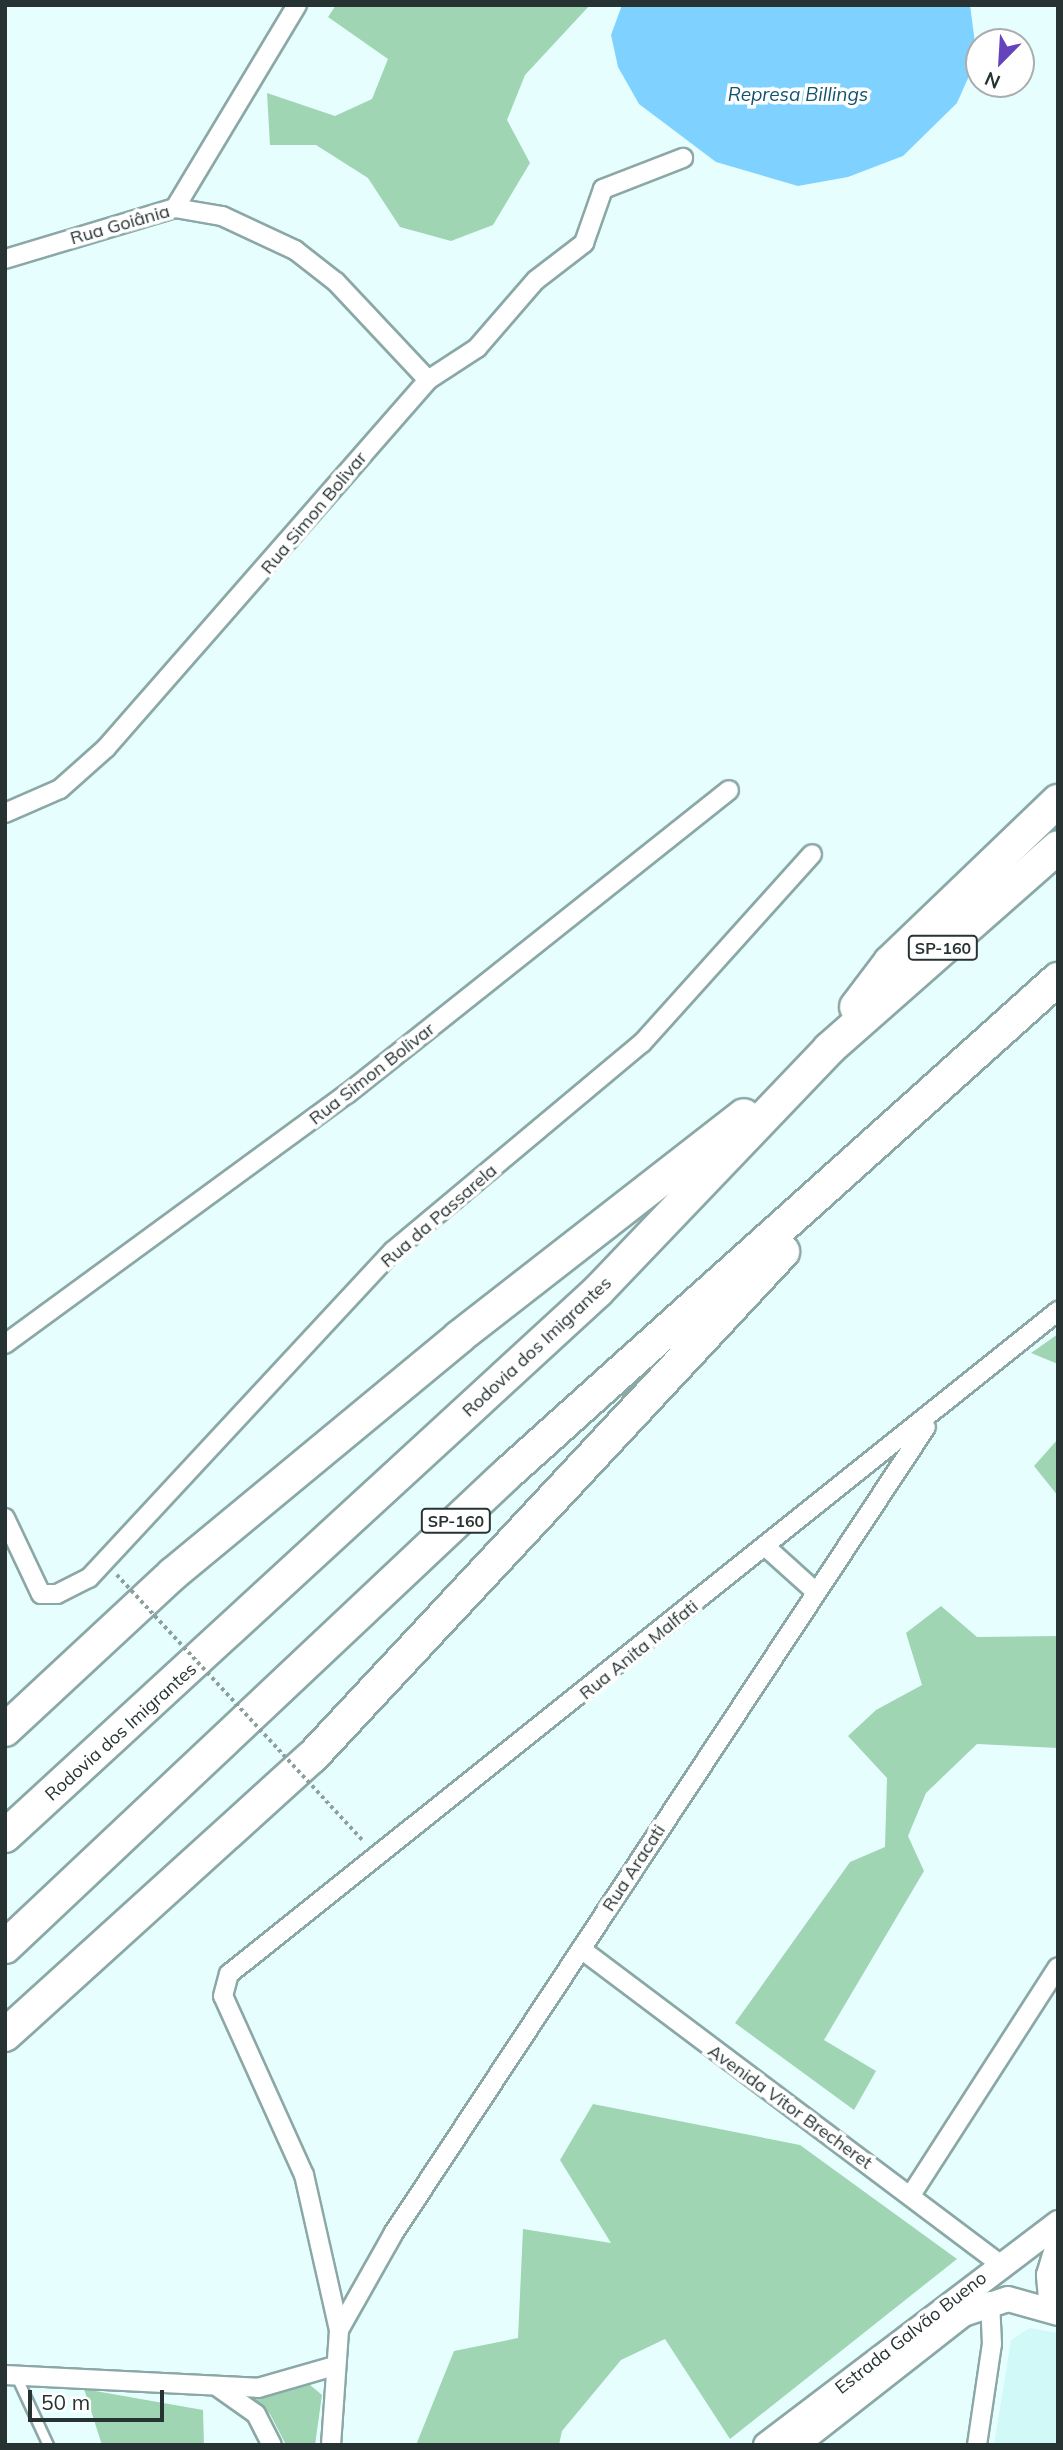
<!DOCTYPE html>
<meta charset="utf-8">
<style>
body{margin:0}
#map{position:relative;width:1063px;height:2450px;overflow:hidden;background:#e6fffe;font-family:Mulish,sans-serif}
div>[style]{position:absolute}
.built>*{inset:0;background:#d1f9f8}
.green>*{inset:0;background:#a0d5b4}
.water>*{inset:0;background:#7fd2ff}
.roads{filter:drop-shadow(2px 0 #8ba8a7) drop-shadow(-2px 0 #8ba8a7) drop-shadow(0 2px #8ba8a7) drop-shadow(0 -2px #8ba8a7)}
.service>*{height:9px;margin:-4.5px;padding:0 4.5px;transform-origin:4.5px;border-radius:4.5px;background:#fff}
.minor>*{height:18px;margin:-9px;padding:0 9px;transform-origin:9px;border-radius:9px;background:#fff}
.secondary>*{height:24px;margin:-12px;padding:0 12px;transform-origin:12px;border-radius:12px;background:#fff}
.motorway>*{height:32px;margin:-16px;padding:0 16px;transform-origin:16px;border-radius:16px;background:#fff}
.path-bridge>*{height:3.5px;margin-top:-1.75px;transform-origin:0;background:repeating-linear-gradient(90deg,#8da0a0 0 3.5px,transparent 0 7px)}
span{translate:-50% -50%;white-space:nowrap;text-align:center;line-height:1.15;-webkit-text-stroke:7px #fff;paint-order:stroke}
.shield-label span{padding:2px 5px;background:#fff;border:2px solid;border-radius:5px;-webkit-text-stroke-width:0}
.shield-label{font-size:16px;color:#273333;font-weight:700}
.street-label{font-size:18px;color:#273333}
.water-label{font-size:19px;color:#115371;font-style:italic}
.frame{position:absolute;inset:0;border:7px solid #273333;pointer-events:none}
.north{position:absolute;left:965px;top:28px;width:70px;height:70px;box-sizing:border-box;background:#fff;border:2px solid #a9adad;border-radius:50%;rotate:204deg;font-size:19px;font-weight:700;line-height:28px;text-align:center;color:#273333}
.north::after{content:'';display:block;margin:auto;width:24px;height:32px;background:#6443bb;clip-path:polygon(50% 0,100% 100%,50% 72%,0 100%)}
.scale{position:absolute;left:28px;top:2390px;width:136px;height:32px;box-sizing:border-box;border:4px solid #273333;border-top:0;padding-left:9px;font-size:21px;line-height:24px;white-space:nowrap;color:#273333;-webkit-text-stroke:5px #fff;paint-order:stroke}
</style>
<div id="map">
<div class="built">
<div style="clip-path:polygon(1030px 2328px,1058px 2333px,1058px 2445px,994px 2445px,1011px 2340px)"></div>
</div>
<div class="green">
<div style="clip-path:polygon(336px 5px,590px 5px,525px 75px,507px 120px,530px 163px,493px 225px,451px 241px,400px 227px,368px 178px,316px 145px,270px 145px,267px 93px,335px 116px,372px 99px,388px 59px,328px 17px)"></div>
<div style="clip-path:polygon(1058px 1333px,1058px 1364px,1031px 1353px,1058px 1334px)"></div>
<div style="clip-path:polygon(1058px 1439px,1058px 1496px,1034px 1466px)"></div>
<div style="clip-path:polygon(941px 1606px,977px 1637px,1058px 1636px,1058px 1748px,977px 1744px,926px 1793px,908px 1836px,924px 1871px,824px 2040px,876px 2071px,854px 2110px,735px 2023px,850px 1862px,885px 1847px,887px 1778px,848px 1736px,876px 1710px,922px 1685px,906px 1633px)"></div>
<div style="clip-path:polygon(593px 2104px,800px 2145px,957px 2259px,730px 2439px,665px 2339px,621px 2360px,562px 2431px,559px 2445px,416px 2445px,454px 2351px,518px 2338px,523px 2229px,611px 2243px,560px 2160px)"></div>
<div style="clip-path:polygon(309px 2384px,322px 2395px,315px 2445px,286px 2445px,270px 2414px,246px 2392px)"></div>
<div style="clip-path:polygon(84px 2389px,203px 2410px,204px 2445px,102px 2445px)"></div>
</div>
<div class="water">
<div style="clip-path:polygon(622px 5px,970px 5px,977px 58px,957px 103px,903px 156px,848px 177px,798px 186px,716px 162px,639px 104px,618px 67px,611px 35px)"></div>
</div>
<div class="roads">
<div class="service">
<div style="left:16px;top:2376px;width:76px;rotate:65.1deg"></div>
</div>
<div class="minor">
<div style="left:175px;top:208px;width:237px;rotate:-59deg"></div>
<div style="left:5px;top:259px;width:177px;rotate:-16.7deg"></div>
<div style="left:175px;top:208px;width:48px;rotate:9.7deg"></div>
<div style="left:222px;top:216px;width:81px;rotate:25deg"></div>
<div style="left:295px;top:250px;width:52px;rotate:38deg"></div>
<div style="left:336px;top:282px;width:134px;rotate:46.8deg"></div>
<div style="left:5px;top:813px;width:60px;rotate:-23.6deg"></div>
<div style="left:60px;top:789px;width:62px;rotate:-41.7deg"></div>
<div style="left:106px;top:748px;width:489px;rotate:-48.8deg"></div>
<div style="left:428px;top:380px;width:59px;rotate:-33.1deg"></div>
<div style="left:477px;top:348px;width:90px;rotate:-49.1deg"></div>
<div style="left:536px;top:280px;width:61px;rotate:-37.6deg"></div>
<div style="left:584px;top:243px;width:57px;rotate:-70.6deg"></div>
<div style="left:603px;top:189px;width:86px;rotate:-21.2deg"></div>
<div style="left:5px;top:1344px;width:424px;rotate:-36.2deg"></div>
<div style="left:347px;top:1094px;width:488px;rotate:-38.5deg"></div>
<div style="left:5px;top:1518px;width:84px;rotate:64.7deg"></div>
<div style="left:41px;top:1594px;width:16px"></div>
<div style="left:57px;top:1594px;width:36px;rotate:-27deg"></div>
<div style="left:89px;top:1578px;width:446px;rotate:-47.1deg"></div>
<div style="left:393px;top:1251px;width:324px;rotate:-39.9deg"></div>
<div style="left:642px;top:1043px;width:254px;rotate:-48deg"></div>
<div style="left:766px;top:1547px;width:67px;rotate:42deg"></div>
<div style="left:581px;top:1949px;width:524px;rotate:36.94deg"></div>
<div style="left:911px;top:2195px;width:271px;rotate:-57.2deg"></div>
<div style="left:339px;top:2330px;width:110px;rotate:-60.6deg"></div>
<div style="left:393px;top:2234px;width:967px;rotate:-56.56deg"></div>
<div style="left:5px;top:2375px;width:253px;rotate:2.9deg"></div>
<div style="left:258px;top:2388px;width:79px;rotate:-16.1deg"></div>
<div style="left:219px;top:2388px;width:45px;rotate:35.1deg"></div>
<div style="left:256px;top:2414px;width:35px;rotate:63deg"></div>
<div style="left:331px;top:2445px;width:115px;rotate:-86deg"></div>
<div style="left:339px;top:2330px;width:159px;rotate:-102.7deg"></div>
<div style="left:304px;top:2175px;width:196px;rotate:-114.3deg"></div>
<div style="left:223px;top:1996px;width:23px;rotate:-75deg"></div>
<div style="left:229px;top:1974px;width:1062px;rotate:-38.65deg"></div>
<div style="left:977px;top:2445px;width:102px;rotate:-81.6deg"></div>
<div style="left:992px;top:2344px;width:43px;rotate:-92.7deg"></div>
</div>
<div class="secondary">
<div style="left:1052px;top:2310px;width:35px;rotate:-95deg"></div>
<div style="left:1049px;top:2275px;width:30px;rotate:-73deg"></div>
<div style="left:766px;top:2445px;width:367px;rotate:-37.2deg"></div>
<div style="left:796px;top:2445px;width:212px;rotate:-38.1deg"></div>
<div style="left:963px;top:2314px;width:47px;rotate:-18.4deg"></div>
<div style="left:1008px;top:2299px;width:52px;rotate:15.6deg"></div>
</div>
<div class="motorway">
<div style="left:856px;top:1007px;width:56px;rotate:-52.9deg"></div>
<div style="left:890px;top:962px;width:233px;rotate:-43.8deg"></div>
<div style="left:5px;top:1730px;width:229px;rotate:-42.9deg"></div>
<div style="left:173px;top:1574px;width:371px;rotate:-39.6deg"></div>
<div style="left:459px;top:1337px;width:361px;rotate:-37.9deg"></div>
<div style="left:5px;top:1836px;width:805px;rotate:-42.58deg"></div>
<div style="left:598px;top:1291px;width:335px;rotate:-46.3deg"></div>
<div style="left:829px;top:1049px;width:305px;rotate:-41.4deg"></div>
<div style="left:5px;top:1947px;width:690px;rotate:-43.3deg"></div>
<div style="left:507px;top:1474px;width:741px;rotate:-41.94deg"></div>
<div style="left:5px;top:2035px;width:414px;rotate:-42.2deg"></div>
<div style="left:312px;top:1757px;width:691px;rotate:-47deg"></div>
</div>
</div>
<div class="path-bridge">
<div style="left:117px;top:1575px;width:364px;rotate:47.2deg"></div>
</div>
<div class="shield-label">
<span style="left:943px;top:948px">SP-160</span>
<span style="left:456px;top:1521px">SP-160</span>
</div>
<div class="street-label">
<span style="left:120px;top:225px;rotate:-16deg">Rua Goiânia</span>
<span style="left:314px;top:513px;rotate:-50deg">Rua Simon Bolivar</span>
<span style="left:372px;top:1074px;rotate:-38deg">Rua Simon Bolivar</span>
<span style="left:439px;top:1216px;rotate:-41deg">Rua da Passarela</span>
<span style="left:537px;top:1347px;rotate:-43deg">Rodovia dos Imigrantes</span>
<span style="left:639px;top:1650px;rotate:-39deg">Rua Anita Malfati</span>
<span style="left:121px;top:1732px;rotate:-42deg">Rodovia dos Imigrantes</span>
<span style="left:634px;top:1868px;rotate:-57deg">Rua Aracati</span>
<span style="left:790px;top:2107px;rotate:36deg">Avenida Vitor Brecheret</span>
<span style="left:911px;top:2333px;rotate:-38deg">Estrada Galvão Bueno</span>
</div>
<div class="water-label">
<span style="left:798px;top:95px">Represa Billings</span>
</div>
<div class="frame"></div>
<div class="north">N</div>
<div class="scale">50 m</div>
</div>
